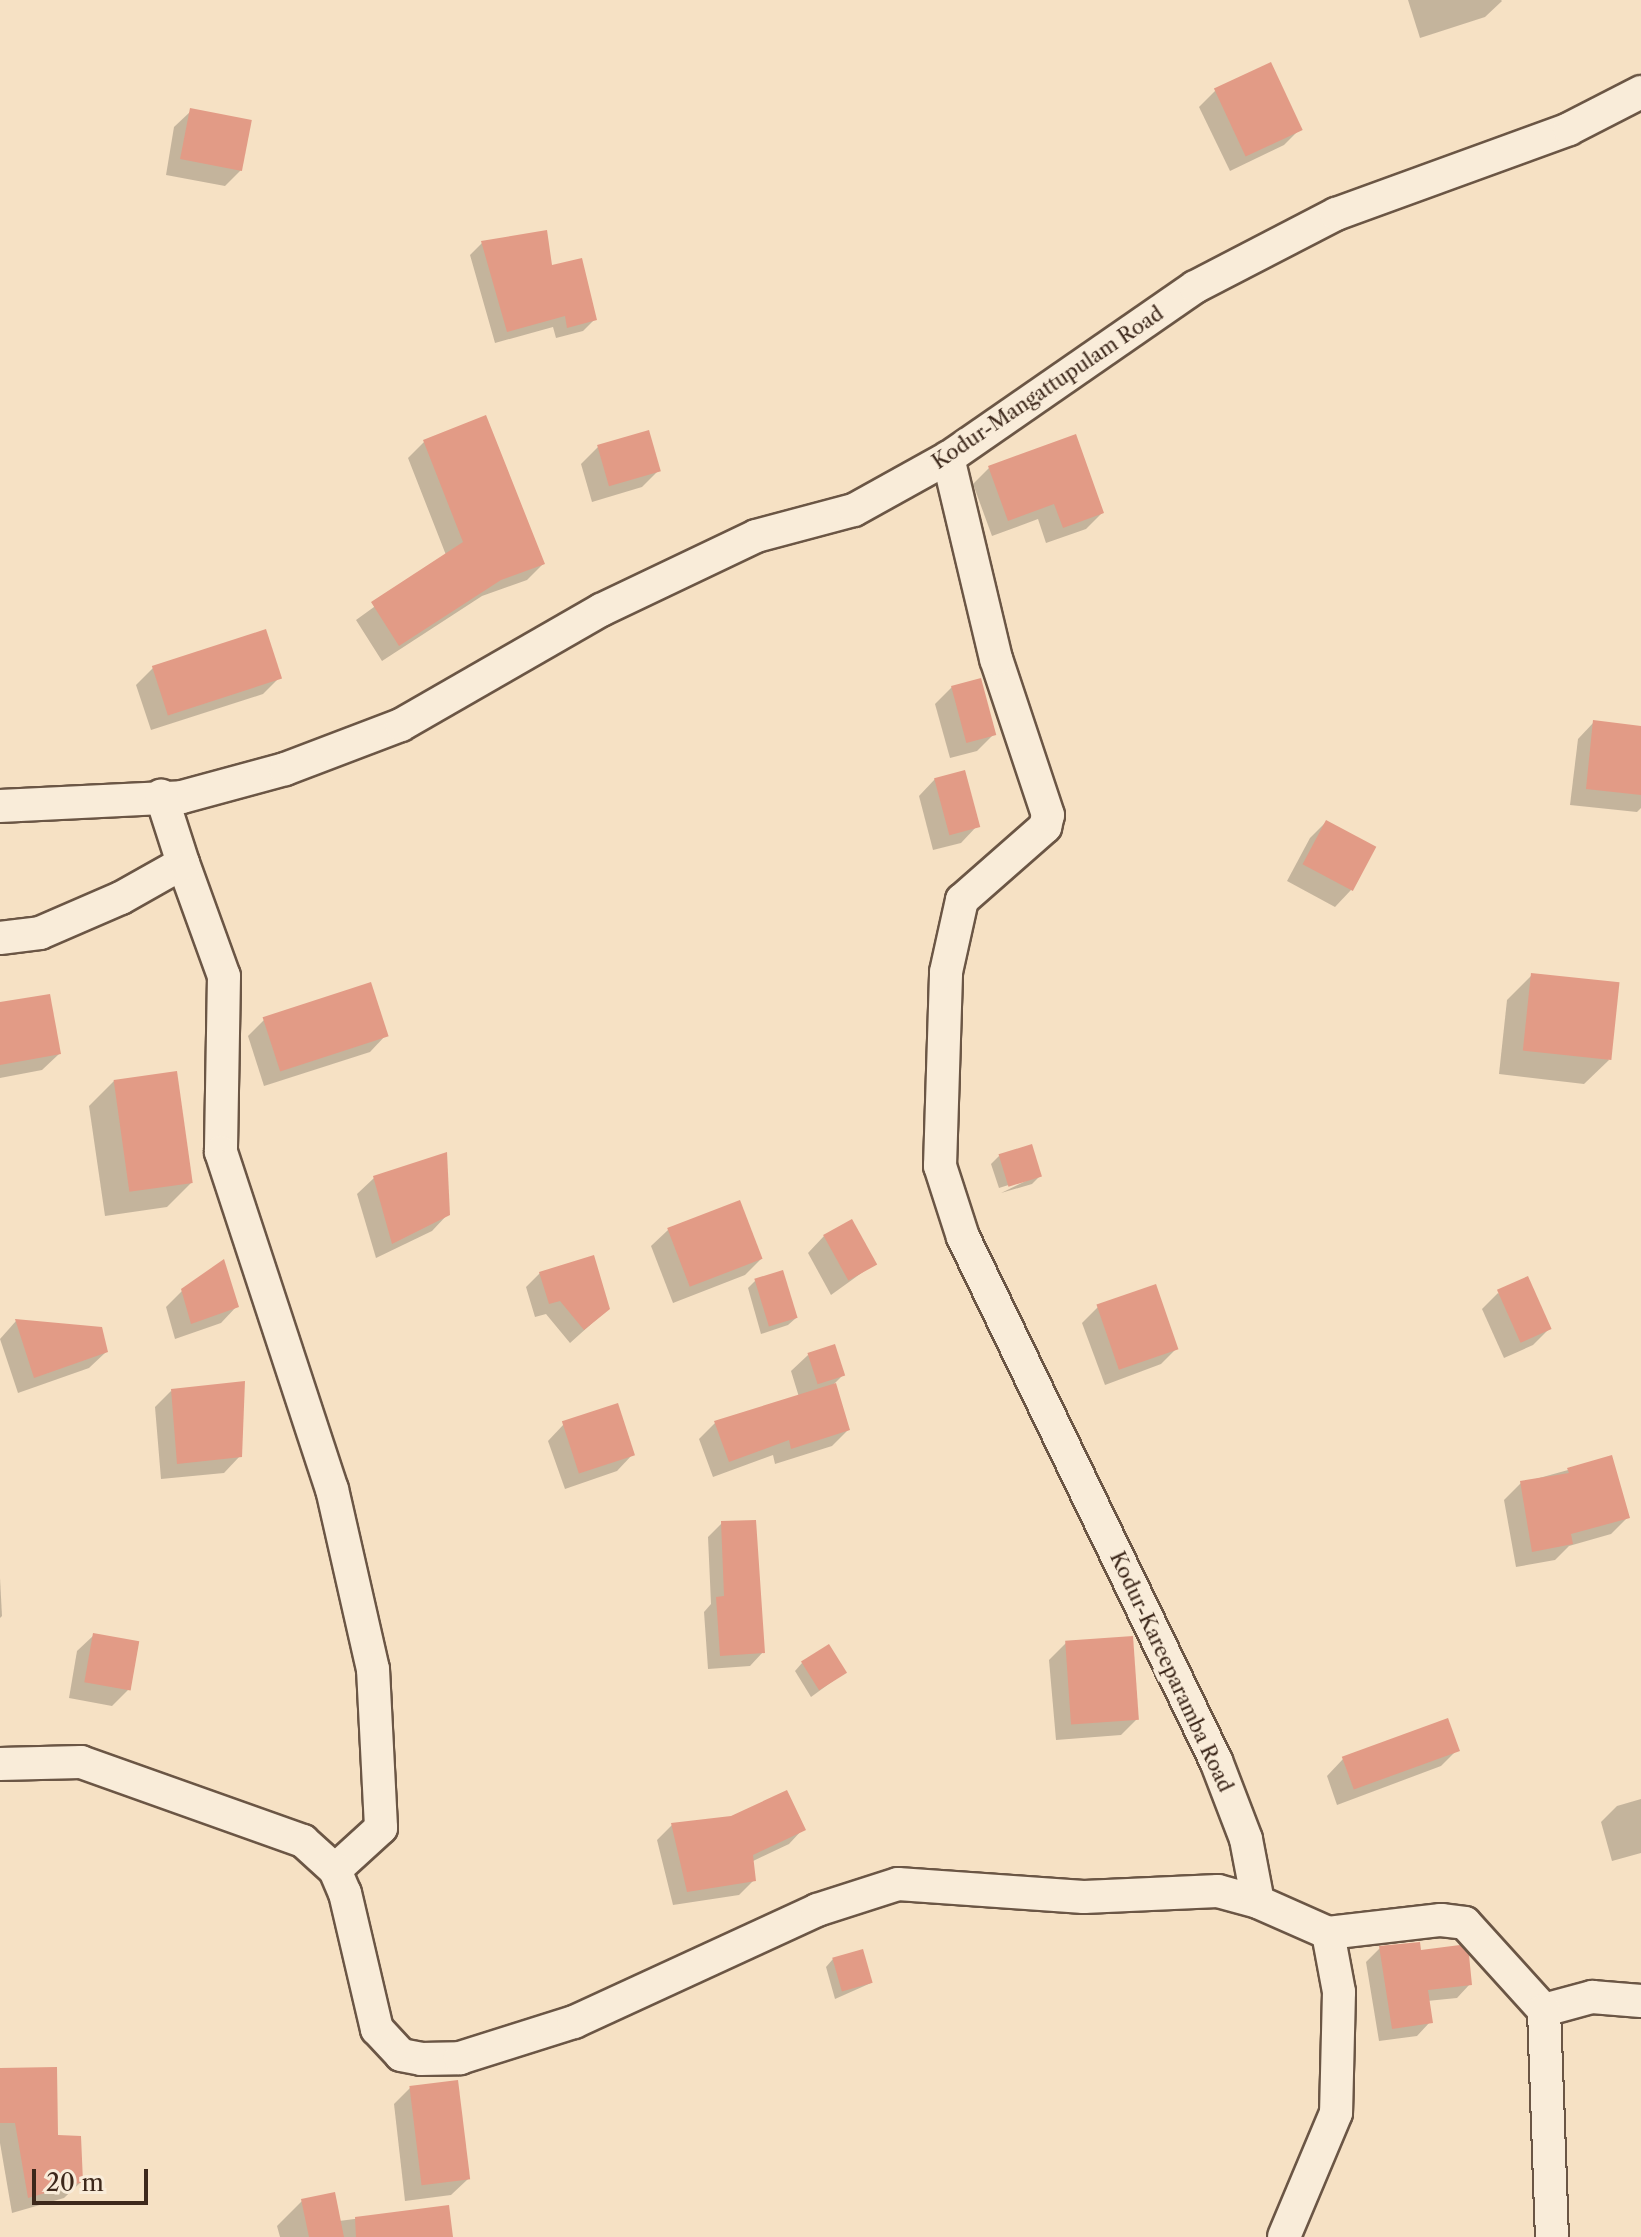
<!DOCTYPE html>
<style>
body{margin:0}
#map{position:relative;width:1641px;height:2237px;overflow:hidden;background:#f6e1c4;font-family:"Libre Caslon Text",serif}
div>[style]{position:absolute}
.shadow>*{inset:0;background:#0003}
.building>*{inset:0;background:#e29b86;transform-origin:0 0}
.roads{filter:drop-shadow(2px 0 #6b5645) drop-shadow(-2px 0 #6b5645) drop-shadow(0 2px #6b5645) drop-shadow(0 -2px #6b5645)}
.street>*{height:32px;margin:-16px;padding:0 16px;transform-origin:16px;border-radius:16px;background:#f9ecd9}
span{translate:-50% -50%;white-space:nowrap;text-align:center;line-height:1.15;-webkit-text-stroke:8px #f9ecd9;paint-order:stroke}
.street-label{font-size:20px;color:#3d281b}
.scale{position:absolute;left:32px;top:2169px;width:116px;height:36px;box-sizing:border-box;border:4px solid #3d281b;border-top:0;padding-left:10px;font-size:24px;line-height:28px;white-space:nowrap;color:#3d281b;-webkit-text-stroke:6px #f9ecd9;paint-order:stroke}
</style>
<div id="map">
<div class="shadow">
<div style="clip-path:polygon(1408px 0,1501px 0,1502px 1px,1485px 17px,1420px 38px)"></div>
<div style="clip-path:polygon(1216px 90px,1300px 129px,1284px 145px,1230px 171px,1199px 107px)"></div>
<div style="clip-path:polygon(191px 111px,241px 170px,225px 186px,166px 175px,174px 127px)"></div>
<div style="clip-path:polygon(482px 243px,551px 267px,595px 319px,583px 331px,556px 338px,553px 327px,495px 343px,470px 255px)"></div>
<div style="clip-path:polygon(424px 442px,543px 564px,527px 580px,482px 596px,382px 661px,356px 620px,446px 555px,408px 458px)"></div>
<div style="clip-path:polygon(598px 447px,659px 470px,642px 487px,592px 502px,581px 464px)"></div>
<div style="clip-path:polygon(989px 468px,1102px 513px,1086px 529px,1046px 543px,1038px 519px,992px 536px,973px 484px)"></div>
<div style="clip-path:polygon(153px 668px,280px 677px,263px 694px,151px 730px,136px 685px)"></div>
<div style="clip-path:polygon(952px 687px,994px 734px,977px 751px,950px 758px,935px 704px)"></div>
<div style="clip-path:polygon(1594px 722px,1641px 728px,1641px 808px,1637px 812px,1570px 805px,1578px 739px)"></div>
<div style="clip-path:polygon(935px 779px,977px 826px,961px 843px,933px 850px,919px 796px)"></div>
<div style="clip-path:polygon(1326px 822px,1351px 890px,1335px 907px,1287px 881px,1310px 838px)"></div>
<div style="clip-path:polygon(1532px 975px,1609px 1060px,1584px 1084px,1499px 1074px,1507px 1000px)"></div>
<div style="clip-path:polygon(0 1004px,59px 1054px,42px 1070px,0 1078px)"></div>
<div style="clip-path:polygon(264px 1020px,386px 1035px,370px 1052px,264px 1086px,248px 1036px)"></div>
<div style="clip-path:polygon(114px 1081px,191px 1183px,167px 1207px,105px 1216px,89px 1106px)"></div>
<div style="clip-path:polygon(999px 1156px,1040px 1176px,1032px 1184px,1001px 1193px,1034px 1177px,999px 1188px,991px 1164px)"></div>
<div style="clip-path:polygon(374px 1178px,448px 1214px,432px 1231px,376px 1258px,357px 1194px)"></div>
<div style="clip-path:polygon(668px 1230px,761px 1259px,745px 1275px,673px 1303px,651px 1246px)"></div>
<div style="clip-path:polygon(824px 1236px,874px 1264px,831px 1295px,808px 1253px)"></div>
<div style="clip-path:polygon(540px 1273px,608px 1309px,570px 1343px,546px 1314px,535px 1317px,526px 1287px)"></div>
<div style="clip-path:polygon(756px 1280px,796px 1318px,788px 1325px,761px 1334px,748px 1288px)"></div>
<div style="clip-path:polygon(183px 1290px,237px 1306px,221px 1323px,175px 1339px,166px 1307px)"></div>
<div style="clip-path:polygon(1498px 1293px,1550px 1328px,1533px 1345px,1504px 1358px,1482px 1309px)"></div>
<div style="clip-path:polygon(1098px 1307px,1177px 1348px,1161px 1364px,1105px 1385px,1082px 1323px)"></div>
<div style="clip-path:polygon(16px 1321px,101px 1329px,106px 1352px,89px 1368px,18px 1393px,0 1339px)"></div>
<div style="clip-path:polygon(808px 1355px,843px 1375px,834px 1384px,848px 1430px,832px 1446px,775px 1464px,773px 1455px,713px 1477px,699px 1439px,715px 1423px,799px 1397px,791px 1371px)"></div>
<div style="clip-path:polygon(171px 1391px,240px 1456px,224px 1473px,161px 1479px,155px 1407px)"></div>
<div style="clip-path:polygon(564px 1424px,633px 1454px,617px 1471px,565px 1489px,548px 1441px)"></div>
<div style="clip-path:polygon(1568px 1470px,1628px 1517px,1611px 1534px,1569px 1546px,1555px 1560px,1516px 1567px,1504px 1500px,1521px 1483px)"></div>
<div style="clip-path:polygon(722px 1523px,763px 1652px,750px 1666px,708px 1669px,704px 1612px,711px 1604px,708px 1537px)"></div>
<div style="clip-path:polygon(0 1578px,2px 1616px,0 1618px)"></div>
<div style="clip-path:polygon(94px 1635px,128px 1690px,112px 1706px,69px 1698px,77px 1651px)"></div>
<div style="clip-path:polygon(1066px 1643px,1137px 1719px,1121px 1735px,1056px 1740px,1049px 1660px)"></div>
<div style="clip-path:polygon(802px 1663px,844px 1673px,811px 1697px,795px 1671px)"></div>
<div style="clip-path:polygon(1457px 1750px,1441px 1766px,1337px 1805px,1327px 1776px,1343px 1759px)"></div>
<div style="clip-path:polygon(1641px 1799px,1641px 1853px,1612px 1861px,1601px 1822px,1617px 1806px)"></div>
<div style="clip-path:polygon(672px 1825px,803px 1829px,789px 1844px,751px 1862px,754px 1880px,739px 1895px,673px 1905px,657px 1840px)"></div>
<div style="clip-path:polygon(1380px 1948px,1420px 1952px,1470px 1984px,1457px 1998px,1427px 2001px,1430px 2022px,1417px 2036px,1379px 2041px,1366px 1962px)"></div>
<div style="clip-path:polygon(833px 1959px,871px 1983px,835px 1999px,826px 1967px)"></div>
<div style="clip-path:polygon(0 2070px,56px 2137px,81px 2182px,64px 2198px,12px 2213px,0 2143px)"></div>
<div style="clip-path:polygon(410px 2088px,468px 2179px,451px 2195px,405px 2201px,394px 2104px)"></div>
<div style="clip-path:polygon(302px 2201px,339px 2221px,447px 2207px,451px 2237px,280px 2237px,277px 2226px)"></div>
</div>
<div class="building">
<div style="left:1271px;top:62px;width:75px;height:63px;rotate:65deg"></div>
<div style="left:190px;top:108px;width:63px;height:52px;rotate:11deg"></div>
<div style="clip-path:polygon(547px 230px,552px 265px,582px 258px,597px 320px,567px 328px,565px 316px,507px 332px,481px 241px)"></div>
<div style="clip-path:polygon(486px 415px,545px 564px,501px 580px,399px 646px,371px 602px,463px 542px,423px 440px)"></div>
<div style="left:649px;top:430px;width:43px;height:54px;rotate:74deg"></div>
<div style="clip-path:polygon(1076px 434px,1104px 513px,1063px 528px,1054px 504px,1008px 521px,988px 466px)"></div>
<div style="left:266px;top:629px;width:52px;height:120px;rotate:72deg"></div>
<div style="left:981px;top:678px;width:59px;height:31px;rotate:75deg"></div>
<div style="clip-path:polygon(1593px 720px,1641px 726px,1641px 795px,1586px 789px)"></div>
<div style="left:965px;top:770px;width:59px;height:32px;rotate:75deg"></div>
<div style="left:1326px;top:820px;width:57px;height:50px;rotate:28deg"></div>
<div style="left:1531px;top:973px;width:89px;height:78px;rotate:6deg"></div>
<div style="left:371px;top:982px;width:57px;height:114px;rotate:72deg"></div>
<div style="clip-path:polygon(50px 994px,61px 1054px,0 1065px,0 1002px)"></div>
<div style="left:177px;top:1071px;width:113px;height:64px;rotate:82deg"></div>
<div style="left:1032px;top:1144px;width:34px;height:35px;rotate:73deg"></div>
<div style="clip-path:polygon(447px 1152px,450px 1215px,392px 1244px,373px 1176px)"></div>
<div style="left:740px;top:1200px;width:63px;height:78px;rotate:69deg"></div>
<div style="left:852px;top:1219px;width:52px;height:33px;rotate:61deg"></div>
<div style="clip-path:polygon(594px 1255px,610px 1309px,584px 1330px,560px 1301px,549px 1304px,539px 1272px)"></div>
<div style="clip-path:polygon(224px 1259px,239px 1307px,191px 1324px,181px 1289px)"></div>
<div style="left:783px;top:1270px;width:50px;height:30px;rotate:73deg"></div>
<div style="left:1528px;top:1276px;width:58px;height:34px;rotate:66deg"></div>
<div style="left:1156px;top:1284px;width:69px;height:63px;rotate:71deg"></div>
<div style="clip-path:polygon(15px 1319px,102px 1327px,108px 1352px,34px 1378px)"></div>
<div style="left:835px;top:1344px;width:33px;height:29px;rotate:72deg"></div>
<div style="clip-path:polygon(245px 1381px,242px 1457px,177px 1464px,171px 1389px)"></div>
<div style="clip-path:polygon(836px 1383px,850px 1430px,791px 1449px,789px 1440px,729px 1462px,714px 1421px)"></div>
<div style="left:618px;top:1403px;width:55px;height:59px;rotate:72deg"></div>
<div style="clip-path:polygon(1612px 1455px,1630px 1518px,1571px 1534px,1573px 1544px,1532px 1552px,1520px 1481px,1569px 1473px,1567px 1468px)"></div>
<div style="clip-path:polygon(756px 1520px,765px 1653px,720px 1656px,716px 1597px,724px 1596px,721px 1521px)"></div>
<div style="left:93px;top:1633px;width:47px;height:50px;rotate:10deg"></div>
<div style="left:1133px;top:1636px;width:84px;height:68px;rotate:86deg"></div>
<div style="left:829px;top:1644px;width:34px;height:33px;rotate:58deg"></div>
<div style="left:1448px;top:1718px;width:35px;height:113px;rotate:70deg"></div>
<div style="clip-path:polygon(787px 1790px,806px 1830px,753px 1855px,756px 1881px,687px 1892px,671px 1823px,731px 1816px)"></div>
<div style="clip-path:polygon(1420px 1942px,1421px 1950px,1460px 1945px,1469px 1955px,1472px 1985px,1428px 1990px,1433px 2023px,1392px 2029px,1379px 1946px)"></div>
<div style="left:863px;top:1949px;width:35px;height:32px;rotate:74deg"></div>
<div style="clip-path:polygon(57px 2067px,58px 2135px,81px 2136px,83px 2182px,28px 2198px,15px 2123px,0 2123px,0 2068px)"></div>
<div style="left:458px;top:2080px;width:100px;height:49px;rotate:83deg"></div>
<div style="clip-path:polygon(335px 2192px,344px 2237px,309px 2237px,301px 2199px)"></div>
<div style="clip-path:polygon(449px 2205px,453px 2237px,356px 2237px,355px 2217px)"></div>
</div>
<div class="roads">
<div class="street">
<div style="left:0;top:806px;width:182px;rotate:-2.8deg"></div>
<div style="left:182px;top:797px;width:107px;rotate:-15.2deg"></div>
<div style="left:285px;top:769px;width:124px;rotate:-20.8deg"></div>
<div style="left:401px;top:725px;width:231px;rotate:-29.9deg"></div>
<div style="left:601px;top:610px;width:172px;rotate:-25.5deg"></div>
<div style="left:756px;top:536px;width:101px;rotate:-14.9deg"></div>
<div style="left:854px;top:510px;width:107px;rotate:-29deg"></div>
<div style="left:948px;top:458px;width:300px;rotate:-34.7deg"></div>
<div style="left:1195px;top:287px;width:159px;rotate:-27.4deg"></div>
<div style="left:1336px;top:214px;width:248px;rotate:-20deg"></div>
<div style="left:1569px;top:129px;width:81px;rotate:-27.2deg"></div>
<div style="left:183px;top:863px;width:120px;rotate:70.1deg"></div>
<div style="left:224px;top:976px;width:176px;rotate:91deg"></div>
<div style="left:221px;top:1152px;width:355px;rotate:71.8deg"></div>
<div style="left:332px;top:1489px;width:185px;rotate:77.2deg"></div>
<div style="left:373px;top:1669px;width:159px;rotate:87.1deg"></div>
<div style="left:381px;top:1828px;width:62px;rotate:137.6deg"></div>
<div style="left:0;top:938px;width:40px;rotate:-7.1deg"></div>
<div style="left:40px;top:933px;width:88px;rotate:-23.4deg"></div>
<div style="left:121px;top:898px;width:71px;rotate:-29.4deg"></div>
<div style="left:183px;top:863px;width:71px;rotate:-107.9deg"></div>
<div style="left:0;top:1764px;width:81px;rotate:-1.4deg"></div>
<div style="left:81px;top:1762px;width:236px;rotate:19.6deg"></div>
<div style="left:303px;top:1841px;width:43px;rotate:42.2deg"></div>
<div style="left:335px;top:1870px;width:25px;rotate:67deg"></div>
<div style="left:345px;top:1893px;width:140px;rotate:76.8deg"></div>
<div style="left:377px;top:2029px;width:35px;rotate:47deg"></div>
<div style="left:401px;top:2055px;width:20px;rotate:11deg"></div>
<div style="left:421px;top:2059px;width:39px;rotate:-1deg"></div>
<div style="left:460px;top:2058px;width:120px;rotate:-17.5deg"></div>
<div style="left:574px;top:2022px;width:268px;rotate:-24.7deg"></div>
<div style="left:817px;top:1910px;width:85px;rotate:-17.8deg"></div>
<div style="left:898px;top:1884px;width:186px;rotate:4deg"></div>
<div style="left:1084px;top:1897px;width:134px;rotate:-2.6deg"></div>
<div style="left:1218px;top:1891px;width:41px;rotate:15.4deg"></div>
<div style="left:1258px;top:1902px;width:64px;rotate:-100.8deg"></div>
<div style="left:1246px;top:1839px;width:84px;rotate:-111deg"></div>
<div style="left:1216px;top:1761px;width:582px;rotate:-115.77deg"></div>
<div style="left:963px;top:1237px;width:75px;rotate:-107.9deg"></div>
<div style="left:940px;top:1166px;width:194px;rotate:-88.2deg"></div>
<div style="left:946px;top:972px;width:74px;rotate:-77.5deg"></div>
<div style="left:962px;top:900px;width:111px;rotate:-41.3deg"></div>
<div style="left:1045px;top:827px;width:12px;rotate:-76deg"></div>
<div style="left:1048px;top:815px;width:164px;rotate:-108.4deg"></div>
<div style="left:996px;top:659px;width:207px;rotate:-103.4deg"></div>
<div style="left:1258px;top:1902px;width:77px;rotate:23.9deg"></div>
<div style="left:1328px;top:1933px;width:60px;rotate:79.4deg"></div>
<div style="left:1339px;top:1992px;width:121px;rotate:91.4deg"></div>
<div style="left:1336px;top:2113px;width:134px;rotate:112.8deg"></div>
<div style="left:1328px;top:1933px;width:114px;rotate:-6.6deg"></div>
<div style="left:1441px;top:1920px;width:24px;rotate:7deg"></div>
<div style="left:1465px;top:1923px;width:118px;rotate:47.8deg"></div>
<div style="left:1544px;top:2010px;width:50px;rotate:-15.2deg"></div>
<div style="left:1592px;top:1997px;width:49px;rotate:4.7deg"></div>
<div style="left:1544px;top:2010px;width:227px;rotate:88deg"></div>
</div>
</div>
<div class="street-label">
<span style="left:1048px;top:388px;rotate:-34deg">Kodur-Mangattupulam Road</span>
<span style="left:1171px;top:1672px;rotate:65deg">Kodur-Kareeparamba Road</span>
</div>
<div class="scale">20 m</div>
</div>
